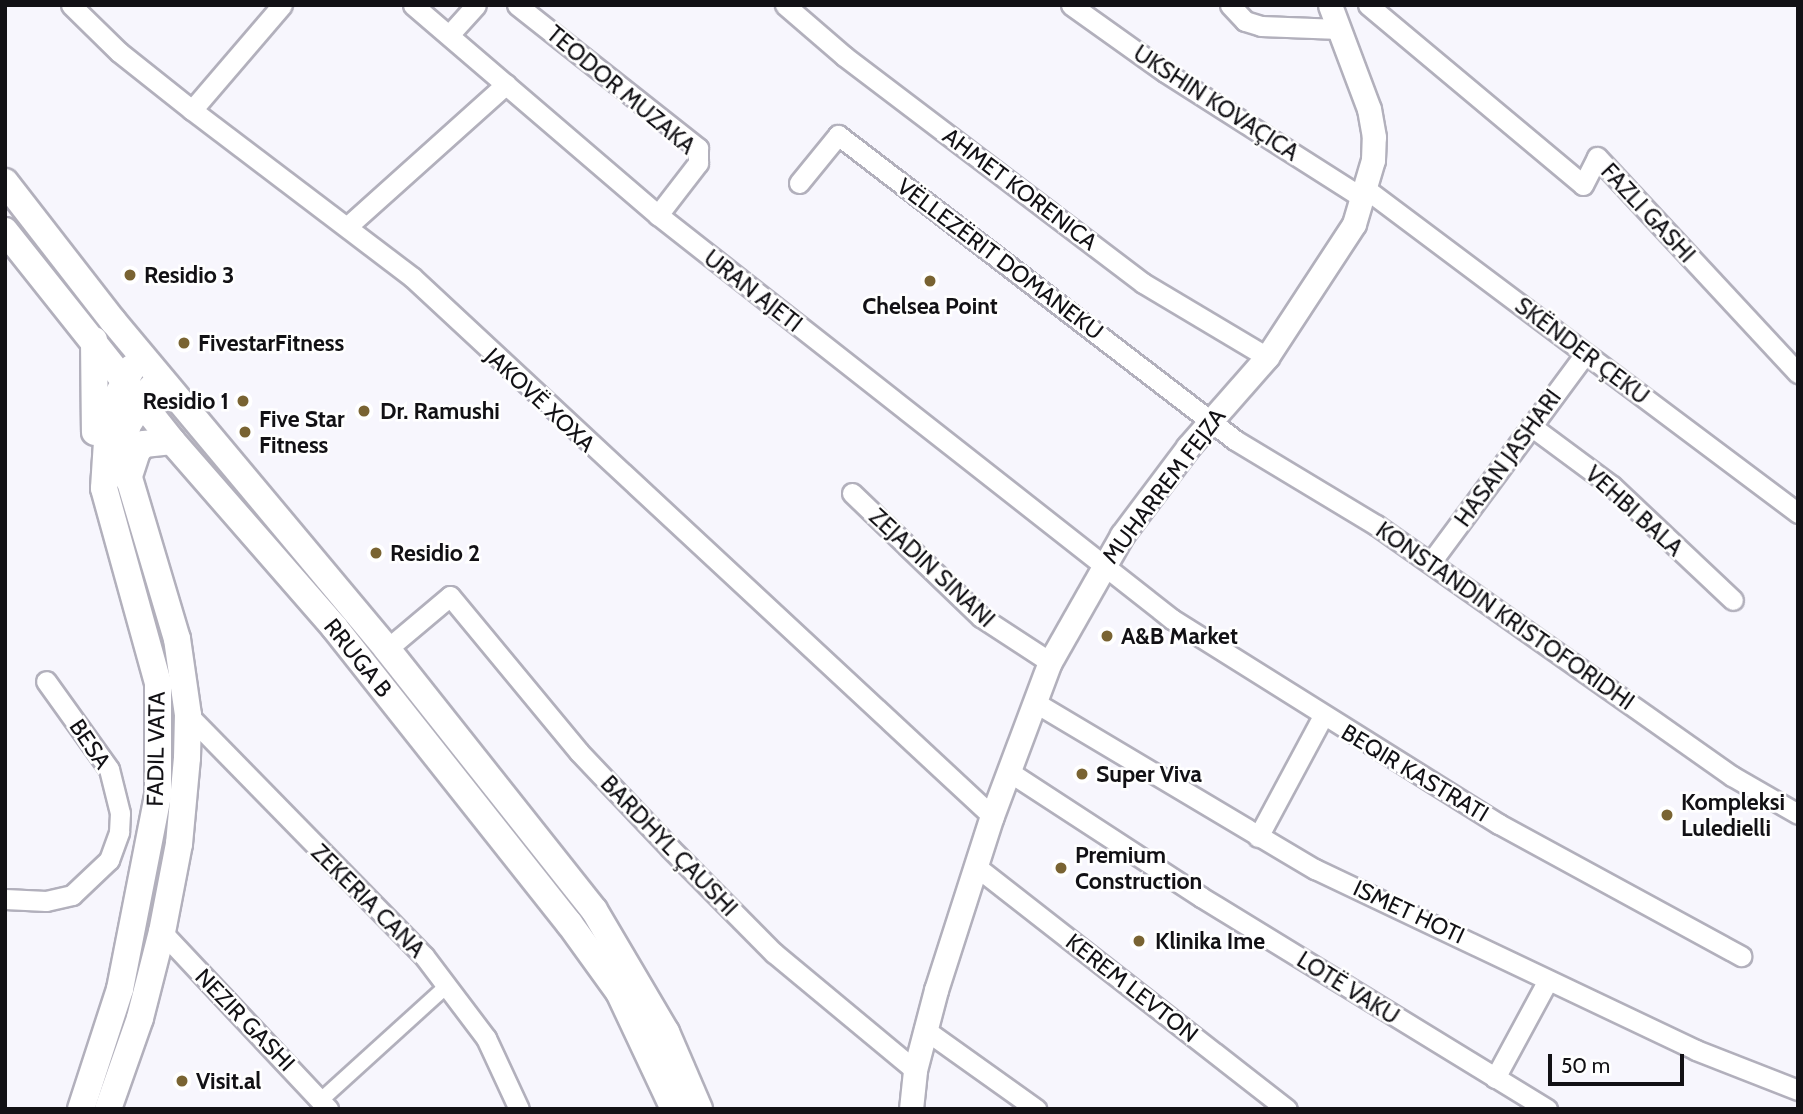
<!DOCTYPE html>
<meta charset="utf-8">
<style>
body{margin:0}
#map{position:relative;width:1803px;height:1114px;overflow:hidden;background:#f7f6fd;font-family:Cabin,sans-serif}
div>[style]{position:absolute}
.roads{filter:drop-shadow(2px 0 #b2b0bc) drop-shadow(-2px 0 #b2b0bc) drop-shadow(0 2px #b2b0bc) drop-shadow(0 -2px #b2b0bc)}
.pedestrian>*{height:14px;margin:-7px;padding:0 7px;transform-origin:7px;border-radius:7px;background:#fff}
.minor>*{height:19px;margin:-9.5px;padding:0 9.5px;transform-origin:9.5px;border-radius:9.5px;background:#fff}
.tertiary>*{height:23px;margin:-11.5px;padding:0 11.5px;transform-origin:11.5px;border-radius:11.5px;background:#fff}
.secondary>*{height:26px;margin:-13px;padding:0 13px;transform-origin:13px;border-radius:13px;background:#fff}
.dots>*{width:19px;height:19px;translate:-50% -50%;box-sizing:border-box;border:4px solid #fff;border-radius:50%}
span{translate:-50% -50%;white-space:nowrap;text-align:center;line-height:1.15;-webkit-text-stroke:5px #fff;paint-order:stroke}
.street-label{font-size:23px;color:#121115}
.poi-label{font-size:23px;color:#121115;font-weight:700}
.left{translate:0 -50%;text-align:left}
.right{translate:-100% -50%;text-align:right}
.frame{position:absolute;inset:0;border:7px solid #121115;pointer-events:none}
.scale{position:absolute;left:1548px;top:1054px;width:136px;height:32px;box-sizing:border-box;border:4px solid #121115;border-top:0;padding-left:9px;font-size:21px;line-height:24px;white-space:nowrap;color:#121115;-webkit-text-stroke:5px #fff;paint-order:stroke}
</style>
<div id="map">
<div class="roads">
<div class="pedestrian">
<div style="left:321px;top:1100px;width:171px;rotate:-42.2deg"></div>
</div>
<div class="minor">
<div style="left:71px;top:5px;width:67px;rotate:44.4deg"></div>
<div style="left:119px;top:52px;width:93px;rotate:38.5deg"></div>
<div style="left:192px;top:110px;width:276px;rotate:37.2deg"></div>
<div style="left:412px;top:277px;width:792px;rotate:42.9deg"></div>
<div style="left:413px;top:5px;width:323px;rotate:40.6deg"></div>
<div style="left:658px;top:215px;width:654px;rotate:38.17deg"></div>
<div style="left:1172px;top:619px;width:386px;rotate:32.1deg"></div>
<div style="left:1499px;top:824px;width:276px;rotate:28.6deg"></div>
<div style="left:517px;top:5px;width:231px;rotate:38.3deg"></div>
<div style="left:698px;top:148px;width:15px;rotate:90deg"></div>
<div style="left:698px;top:163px;width:66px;rotate:127.6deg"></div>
<div style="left:785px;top:5px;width:78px;rotate:40.8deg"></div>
<div style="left:844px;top:56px;width:375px;rotate:37.2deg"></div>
<div style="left:1143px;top:283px;width:144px;rotate:30.8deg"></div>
<div style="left:1071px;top:5px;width:115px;rotate:35.5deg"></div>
<div style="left:1165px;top:72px;width:235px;rotate:32.5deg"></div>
<div style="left:1230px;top:5px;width:22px;rotate:47deg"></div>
<div style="left:1245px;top:21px;width:17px;rotate:17deg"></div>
<div style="left:1261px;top:26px;width:78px;rotate:2.2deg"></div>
<div style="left:1368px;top:5px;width:280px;rotate:39.9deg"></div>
<div style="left:1583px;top:185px;width:31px;rotate:-63deg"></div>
<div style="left:1597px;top:157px;width:295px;rotate:47.1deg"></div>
<div style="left:449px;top:35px;width:40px;rotate:-48deg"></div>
<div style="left:192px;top:110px;width:138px;rotate:-49.4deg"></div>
<div style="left:799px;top:183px;width:62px;rotate:-50.9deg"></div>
<div style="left:838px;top:135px;width:501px;rotate:37.53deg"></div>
<div style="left:1235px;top:440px;width:165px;rotate:31.1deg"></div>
<div style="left:1376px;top:525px;width:436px;rotate:35.2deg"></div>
<div style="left:1732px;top:776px;width:76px;rotate:29.9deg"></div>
<div style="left:1366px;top:189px;width:540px;rotate:36.87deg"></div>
<div style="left:349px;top:225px;width:211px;rotate:-41.9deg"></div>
<div style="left:1531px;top:426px;width:101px;rotate:36.5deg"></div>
<div style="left:1612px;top:486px;width:166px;rotate:43.3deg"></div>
<div style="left:852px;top:493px;width:179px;rotate:43.9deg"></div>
<div style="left:981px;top:617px;width:82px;rotate:33.1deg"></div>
<div style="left:1431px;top:562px;width:259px;rotate:-53.5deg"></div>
<div style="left:387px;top:649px;width:82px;rotate:-40.1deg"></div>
<div style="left:450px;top:596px;width:202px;rotate:50.4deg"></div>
<div style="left:579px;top:752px;width:132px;rotate:46.5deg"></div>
<div style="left:670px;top:848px;width:148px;rotate:45.3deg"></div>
<div style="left:774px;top:953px;width:183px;rotate:39.7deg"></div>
<div style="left:1036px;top:703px;width:325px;rotate:30.8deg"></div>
<div style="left:1315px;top:869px;width:422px;rotate:25.4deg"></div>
<div style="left:1696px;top:1050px;width:110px;rotate:21.4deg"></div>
<div style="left:188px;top:715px;width:337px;rotate:45.6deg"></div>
<div style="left:424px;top:956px;width:103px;rotate:52.9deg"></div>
<div style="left:486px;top:1038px;width:78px;rotate:65.1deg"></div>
<div style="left:1011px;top:773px;width:227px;rotate:33.1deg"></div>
<div style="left:1201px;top:897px;width:406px;rotate:31.5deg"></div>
<div style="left:1258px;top:837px;width:137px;rotate:-61.8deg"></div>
<div style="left:978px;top:868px;width:392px;rotate:38deg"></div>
<div style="left:5px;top:899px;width:41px;rotate:2.8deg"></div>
<div style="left:46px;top:901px;width:27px;rotate:-13deg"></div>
<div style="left:72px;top:895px;width:51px;rotate:-43.4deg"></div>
<div style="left:109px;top:860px;width:30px;rotate:-70deg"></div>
<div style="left:119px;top:832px;width:19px;rotate:-87deg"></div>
<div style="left:120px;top:813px;width:45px;rotate:-104deg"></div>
<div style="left:109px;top:769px;width:108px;rotate:-125.6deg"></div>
<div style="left:162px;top:932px;width:243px;rotate:46.8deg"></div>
<div style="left:924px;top:1029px;width:138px;rotate:35.5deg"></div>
<div style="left:1495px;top:1078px;width:111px;rotate:-61.6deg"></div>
</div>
<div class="tertiary">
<div style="left:911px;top:1109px;width:39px;rotate:-84deg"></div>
<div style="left:915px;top:1070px;width:83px;rotate:-75.3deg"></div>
<div style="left:936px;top:990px;width:183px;rotate:-72.2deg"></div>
<div style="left:992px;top:816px;width:165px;rotate:-69.4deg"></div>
<div style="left:1050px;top:662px;width:146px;rotate:-60.4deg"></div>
<div style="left:1122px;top:535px;width:110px;rotate:-53.1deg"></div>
<div style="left:1188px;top:447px;width:120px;rotate:-48.7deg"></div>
<div style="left:1267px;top:357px;width:159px;rotate:-56.8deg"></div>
<div style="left:1354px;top:224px;width:67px;rotate:-73.5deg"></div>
<div style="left:1373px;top:160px;width:23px;rotate:-88deg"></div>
<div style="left:1374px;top:137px;width:28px;rotate:-100deg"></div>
<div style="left:1369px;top:109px;width:111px;rotate:-110.6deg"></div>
</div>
<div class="secondary">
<div style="left:5px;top:182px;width:176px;rotate:52.2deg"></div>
<div style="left:113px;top:321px;width:427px;rotate:50.1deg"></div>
<div style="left:387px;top:649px;width:333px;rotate:51.6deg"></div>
<div style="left:594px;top:910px;width:142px;rotate:59.5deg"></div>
<div style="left:666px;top:1032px;width:84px;rotate:66.8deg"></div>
<div style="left:5px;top:231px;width:268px;rotate:51.5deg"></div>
<div style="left:172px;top:441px;width:248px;rotate:48.9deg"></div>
<div style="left:335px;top:628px;width:377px;rotate:51.6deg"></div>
<div style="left:569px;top:923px;width:85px;rotate:54.1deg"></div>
<div style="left:619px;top:992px;width:129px;rotate:64.8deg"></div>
<div style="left:94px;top:340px;width:92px;rotate:89.4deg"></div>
<div style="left:128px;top:479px;width:29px;rotate:-72deg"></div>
<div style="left:137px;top:451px;width:10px;rotate:-45deg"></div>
<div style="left:144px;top:444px;width:28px;rotate:-6deg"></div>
<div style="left:81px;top:1109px;width:126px;rotate:-72deg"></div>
<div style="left:120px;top:989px;width:198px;rotate:-78.9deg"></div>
<div style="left:158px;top:795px;width:112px;rotate:-90deg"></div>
<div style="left:158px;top:683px;width:202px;rotate:-105.5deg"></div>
<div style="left:104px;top:488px;width:77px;rotate:-86.3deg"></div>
<div style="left:109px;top:411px;width:49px;rotate:-61.9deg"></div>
<div style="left:108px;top:1109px;width:96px;rotate:-70.6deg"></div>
<div style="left:140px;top:1018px;width:89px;rotate:-75.7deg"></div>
<div style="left:162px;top:932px;width:90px;rotate:-79.1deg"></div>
<div style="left:179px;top:844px;width:86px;rotate:-84.7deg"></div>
<div style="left:187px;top:758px;width:43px;rotate:-88.7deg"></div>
<div style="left:188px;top:715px;width:77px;rotate:-98.2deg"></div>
<div style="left:177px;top:639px;width:186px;rotate:-106.6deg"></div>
<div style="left:124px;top:461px;width:35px;rotate:-85deg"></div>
<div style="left:127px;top:426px;width:45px;rotate:-57.7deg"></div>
</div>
</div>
<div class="dots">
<div style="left:130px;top:275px;background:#796332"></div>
<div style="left:930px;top:281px;background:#796332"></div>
<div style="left:184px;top:343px;background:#796332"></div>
<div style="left:243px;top:401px;background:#796332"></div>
<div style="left:364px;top:411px;background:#796332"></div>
<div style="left:245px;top:432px;background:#796332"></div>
<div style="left:376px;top:553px;background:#796332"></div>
<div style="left:1107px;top:636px;background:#796332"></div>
<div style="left:1082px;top:774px;background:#796332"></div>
<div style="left:1667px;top:815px;background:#796332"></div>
<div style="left:1061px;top:868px;background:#796332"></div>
<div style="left:1139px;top:941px;background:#796332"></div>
<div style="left:182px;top:1081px;background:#796332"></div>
</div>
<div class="street-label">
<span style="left:621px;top:90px;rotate:40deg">TEODOR MUZAKA</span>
<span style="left:1216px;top:103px;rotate:33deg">UKSHIN KOVAÇICA</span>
<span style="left:1020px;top:189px;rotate:37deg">AHMET KORENICA</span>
<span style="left:1648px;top:213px;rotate:47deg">FAZLI GASHI</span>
<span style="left:1000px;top:259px;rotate:37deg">VËLLEZËRIT DOMANEKU</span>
<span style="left:753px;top:291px;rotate:38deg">URAN AJETI</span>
<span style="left:1582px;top:351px;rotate:37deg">SKËNDER ÇEKU</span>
<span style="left:540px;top:400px;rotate:43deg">JAKOVË XOXA</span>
<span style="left:1508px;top:458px;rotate:-54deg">HASAN JASHARI</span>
<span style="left:1164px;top:486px;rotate:-53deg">MUHARREM FEJZA</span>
<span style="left:1634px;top:511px;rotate:42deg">VEHBI BALA</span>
<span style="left:932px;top:568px;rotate:43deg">ZEJADIN SINANI</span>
<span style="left:1505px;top:616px;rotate:35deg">KONSTANDIN KRISTOFORIDHI</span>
<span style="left:358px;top:658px;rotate:51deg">RRUGA B</span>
<span style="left:90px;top:744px;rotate:56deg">BESA</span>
<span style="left:156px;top:749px;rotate:-89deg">FADIL VATA</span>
<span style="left:1415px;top:773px;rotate:31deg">BEQIR KASTRATI</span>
<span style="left:669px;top:846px;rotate:46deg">BARDHYL ÇAUSHI</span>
<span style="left:368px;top:901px;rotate:45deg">ZEKERIA CANA</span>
<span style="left:1409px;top:912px;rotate:25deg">ISMET HOTI</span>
<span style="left:1132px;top:988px;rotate:38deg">KEREM LEVTON</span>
<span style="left:1348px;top:988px;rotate:32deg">LOTË VAKU</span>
<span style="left:245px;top:1020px;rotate:46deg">NEZIR GASHI</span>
</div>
<div class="poi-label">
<span class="left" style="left:144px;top:275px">Residio 3</span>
<span style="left:930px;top:306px">Chelsea Point</span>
<span class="left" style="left:198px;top:343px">FivestarFitness</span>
<span class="right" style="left:229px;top:401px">Residio 1</span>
<span class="left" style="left:380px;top:411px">Dr. Ramushi</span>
<span class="left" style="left:259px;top:432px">Five Star<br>Fitness</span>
<span class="left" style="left:390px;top:553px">Residio 2</span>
<span class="left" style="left:1121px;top:636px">A&amp;B Market</span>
<span class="left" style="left:1096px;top:774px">Super Viva</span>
<span class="left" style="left:1681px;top:815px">Kompleksi<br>Luledielli</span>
<span class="left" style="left:1075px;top:868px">Premium<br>Construction</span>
<span class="left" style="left:1155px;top:941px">Klinika Ime</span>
<span class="left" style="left:196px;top:1081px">Visit.al</span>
</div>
<div class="frame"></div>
<div class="scale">50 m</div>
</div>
